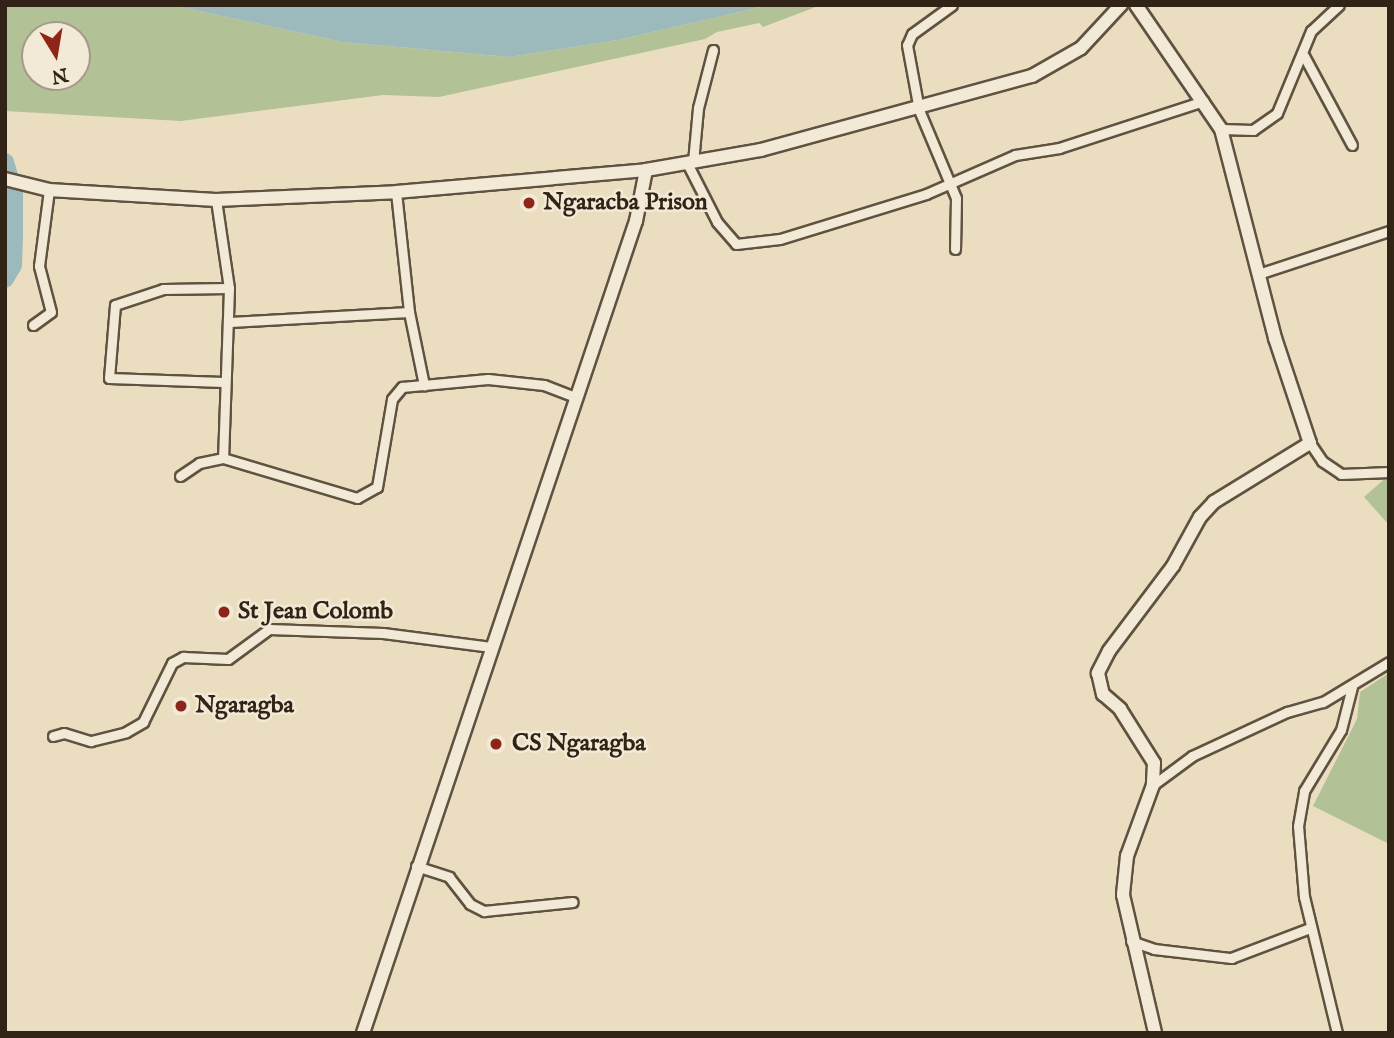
<!DOCTYPE html>
<style>
body{margin:0}
#map{position:relative;width:1394px;height:1038px;overflow:hidden;background:#ebddc0;font-family:"IM FELL English",serif}
div>[style]{position:absolute}
.green>*{inset:0;background:#b2c296}
.water>*{inset:0;background:#9cbabc}
.river>*{height:18px;margin:-9px;padding:0 9px;transform-origin:9px;border-radius:9px;background:#9cbabc}
.roads{filter:drop-shadow(2px 0 #605240) drop-shadow(-2px 0 #605240) drop-shadow(0 2px #605240) drop-shadow(0 -2px #605240)}
.street>*{height:9px;margin:-4.5px;padding:0 4.5px;transform-origin:4.5px;border-radius:4.5px;background:#f2e9d6}
.secondary>*{height:12px;margin:-6px;padding:0 6px;transform-origin:6px;border-radius:6px;background:#f2e9d6}
.dots>*{width:19px;height:19px;translate:-50% -50%;box-sizing:border-box;border:4px solid #f2e9d6;border-radius:50%}
span{translate:-50% -50%;white-space:nowrap;text-align:center;line-height:1.15;-webkit-text-stroke:5px #f2e9d6;paint-order:stroke}
.poi-label{font-size:24px;color:#312416;font-weight:700}
.left{translate:0 -50%;text-align:left}
.frame{position:absolute;inset:0;border:7px solid #312416;pointer-events:none}
.north{position:absolute;left:21px;top:21px;width:70px;height:70px;box-sizing:border-box;background:#f2e9d6;border:2px solid #a59a89;border-radius:50%;rotate:169deg;font-size:19px;font-weight:700;line-height:28px;text-align:center;color:#312416}
.north::after{content:'';display:block;margin:auto;width:24px;height:32px;background:#8f2418;clip-path:polygon(50% 0,100% 100%,50% 72%,0 100%)}
</style>
<div id="map">
<div class="green">
<div style="clip-path:polygon(evenodd,5px 5px,171px 5px,343px 42px,509px 57px,618px 40px,769px 5px,821px 5px,763px 27px,759px 23px,717px 32px,705px 39px,439px 97px,383px 95px,181px 121px,5px 111px,5px 5px,35px 35px,77px 35px,77px 77px,35px 77px,35px 35px)"></div>
<div style="clip-path:polygon(1389px 475px,1389px 525px,1364px 497px)"></div>
<div style="clip-path:polygon(1389px 673px,1389px 844px,1313px 806px,1357px 719px,1360px 692px)"></div>
</div>
<div class="water">
<div style="clip-path:polygon(171px 5px,769px 5px,618px 40px,509px 57px,343px 42px)"></div>
</div>
<div class="river">
<div style="left:5px;top:162px;width:32px;rotate:74deg"></div>
<div style="left:14px;top:193px;width:44px;rotate:90deg"></div>
<div style="left:14px;top:237px;width:28px;rotate:92deg"></div>
<div style="left:13px;top:265px;width:16px;rotate:120deg"></div>
</div>
<div class="roads">
<div class="street">
<div style="left:952px;top:5px;width:49px;rotate:144.1deg"></div>
<div style="left:912px;top:34px;width:12px;rotate:114deg"></div>
<div style="left:907px;top:45px;width:66px;rotate:79.5deg"></div>
<div style="left:919px;top:110px;width:95px;rotate:67.2deg"></div>
<div style="left:956px;top:198px;width:51px;rotate:91.1deg"></div>
<div style="left:1304px;top:56px;width:101px;rotate:61.7deg"></div>
<div style="left:1221px;top:129px;width:32px;rotate:2deg"></div>
<div style="left:1253px;top:130px;width:29px;rotate:-35deg"></div>
<div style="left:1277px;top:113px;width:89px;rotate:-67.5deg"></div>
<div style="left:1311px;top:31px;width:38px;rotate:-43deg"></div>
<div style="left:693px;top:162px;width:54px;rotate:-84.7deg"></div>
<div style="left:698px;top:108px;width:60px;rotate:-75.5deg"></div>
<div style="left:687px;top:163px;width:66px;rotate:63deg"></div>
<div style="left:717px;top:222px;width:29px;rotate:49deg"></div>
<div style="left:736px;top:244px;width:44px;rotate:-6.5deg"></div>
<div style="left:780px;top:239px;width:153px;rotate:-17.1deg"></div>
<div style="left:926px;top:194px;width:97px;rotate:-23.7deg"></div>
<div style="left:1015px;top:155px;width:45px;rotate:-9deg"></div>
<div style="left:1059px;top:148px;width:152px;rotate:-18deg"></div>
<div style="left:396px;top:192px;width:121px;rotate:83.8deg"></div>
<div style="left:409px;top:312px;width:75px;rotate:78.4deg"></div>
<div style="left:216px;top:200px;width:89px;rotate:81.6deg"></div>
<div style="left:229px;top:288px;width:170px;rotate:92deg"></div>
<div style="left:1261px;top:273px;width:135px;rotate:-18.2deg"></div>
<div style="left:230px;top:322px;width:179px;rotate:-3.2deg"></div>
<div style="left:33px;top:325px;width:22px;rotate:-36deg"></div>
<div style="left:51px;top:312px;width:48px;rotate:-104.6deg"></div>
<div style="left:39px;top:266px;width:77px;rotate:-82.5deg"></div>
<div style="left:223px;top:382px;width:114px;rotate:-178deg"></div>
<div style="left:109px;top:378px;width:73px;rotate:-85.3deg"></div>
<div style="left:115px;top:305px;width:51px;rotate:-18.4deg"></div>
<div style="left:163px;top:289px;width:66px;rotate:-0.9deg"></div>
<div style="left:1310px;top:443px;width:22px;rotate:56deg"></div>
<div style="left:1322px;top:461px;width:23px;rotate:34deg"></div>
<div style="left:1341px;top:474px;width:48px;rotate:-2.4deg"></div>
<div style="left:180px;top:476px;width:23px;rotate:-34deg"></div>
<div style="left:199px;top:463px;width:25px;rotate:-12deg"></div>
<div style="left:223px;top:458px;width:140px;rotate:16.6deg"></div>
<div style="left:357px;top:498px;width:23px;rotate:-29deg"></div>
<div style="left:377px;top:487px;width:89px;rotate:-80.3deg"></div>
<div style="left:392px;top:399px;width:16px;rotate:-50deg"></div>
<div style="left:402px;top:387px;width:86px;rotate:-5.3deg"></div>
<div style="left:488px;top:379px;width:56px;rotate:6.1deg"></div>
<div style="left:544px;top:385px;width:33px;rotate:21deg"></div>
<div style="left:53px;top:736px;width:11px;rotate:-15deg"></div>
<div style="left:64px;top:733px;width:28px;rotate:17deg"></div>
<div style="left:91px;top:741px;width:36px;rotate:-14deg"></div>
<div style="left:126px;top:732px;width:20px;rotate:-30deg"></div>
<div style="left:143px;top:722px;width:66px;rotate:-63.8deg"></div>
<div style="left:172px;top:663px;width:13px;rotate:-29deg"></div>
<div style="left:183px;top:657px;width:45px;rotate:2.5deg"></div>
<div style="left:228px;top:659px;width:51px;rotate:-36.2deg"></div>
<div style="left:269px;top:629px;width:114px;rotate:2deg"></div>
<div style="left:383px;top:633px;width:109px;rotate:7.4deg"></div>
<div style="left:1153px;top:785px;width:49px;rotate:-36.6deg"></div>
<div style="left:1192px;top:756px;width:105px;rotate:-24.9deg"></div>
<div style="left:1287px;top:712px;width:37px;rotate:-16deg"></div>
<div style="left:1323px;top:702px;width:77px;rotate:-31.2deg"></div>
<div style="left:416px;top:866px;width:35px;rotate:18deg"></div>
<div style="left:449px;top:877px;width:34px;rotate:52deg"></div>
<div style="left:470px;top:904px;width:16px;rotate:27deg"></div>
<div style="left:484px;top:911px;width:89px;rotate:-5.8deg"></div>
<div style="left:1131px;top:941px;width:24px;rotate:19deg"></div>
<div style="left:1154px;top:949px;width:78px;rotate:6.7deg"></div>
<div style="left:1231px;top:958px;width:85px;rotate:-20.8deg"></div>
<div style="left:1337px;top:1033px;width:140px;rotate:-103.6deg"></div>
<div style="left:1304px;top:897px;width:71px;rotate:-94.8deg"></div>
<div style="left:1298px;top:826px;width:36px;rotate:-80deg"></div>
<div style="left:1304px;top:791px;width:71px;rotate:-58.8deg"></div>
<div style="left:1341px;top:730px;width:44px;rotate:-75.7deg"></div>
</div>
<div class="secondary">
<div style="left:1136px;top:5px;width:150px;rotate:55.6deg"></div>
<div style="left:1221px;top:129px;width:216px;rotate:75.5deg"></div>
<div style="left:1275px;top:338px;width:111px;rotate:71.6deg"></div>
<div style="left:1310px;top:443px;width:113px;rotate:148.4deg"></div>
<div style="left:1214px;top:502px;width:21px;rotate:133deg"></div>
<div style="left:1200px;top:517px;width:56px;rotate:118.9deg"></div>
<div style="left:1173px;top:566px;width:106px;rotate:127deg"></div>
<div style="left:1109px;top:651px;width:25px;rotate:117deg"></div>
<div style="left:1098px;top:673px;width:22px;rotate:77deg"></div>
<div style="left:1103px;top:694px;width:23px;rotate:41deg"></div>
<div style="left:1120px;top:709px;width:64px;rotate:57.8deg"></div>
<div style="left:1154px;top:763px;width:22px;rotate:93deg"></div>
<div style="left:1153px;top:785px;width:76px;rotate:110.1deg"></div>
<div style="left:1127px;top:856px;width:39px;rotate:96deg"></div>
<div style="left:1123px;top:895px;width:142px;rotate:76.9deg"></div>
<div style="left:5px;top:179px;width:45px;rotate:14deg"></div>
<div style="left:49px;top:190px;width:167px;rotate:3.4deg"></div>
<div style="left:216px;top:200px;width:180px;rotate:-2.5deg"></div>
<div style="left:396px;top:192px;width:251px;rotate:-5deg"></div>
<div style="left:646px;top:170px;width:117px;rotate:-9.9deg"></div>
<div style="left:761px;top:150px;width:281px;rotate:-15.3deg"></div>
<div style="left:1032px;top:76px;width:56px;rotate:-29.7deg"></div>
<div style="left:1081px;top:48px;width:59px;rotate:-47.1deg"></div>
<div style="left:363px;top:1033px;width:857px;rotate:-71.42deg"></div>
<div style="left:636px;top:221px;width:52px;rotate:-78.9deg"></div>
</div>
</div>
<div class="dots">
<div style="left:529px;top:203px;background:#8f2418"></div>
<div style="left:224px;top:612px;background:#8f2418"></div>
<div style="left:181px;top:706px;background:#8f2418"></div>
<div style="left:496px;top:744px;background:#8f2418"></div>
</div>
<div class="poi-label">
<span class="left" style="left:543px;top:203px">Ngaracba Prison</span>
<span class="left" style="left:238px;top:612px">St Jean Colomb</span>
<span class="left" style="left:195px;top:706px">Ngaragba</span>
<span class="left" style="left:512px;top:744px">CS Ngaragba</span>
</div>
<div class="frame"></div>
<div class="north">N</div>
</div>
